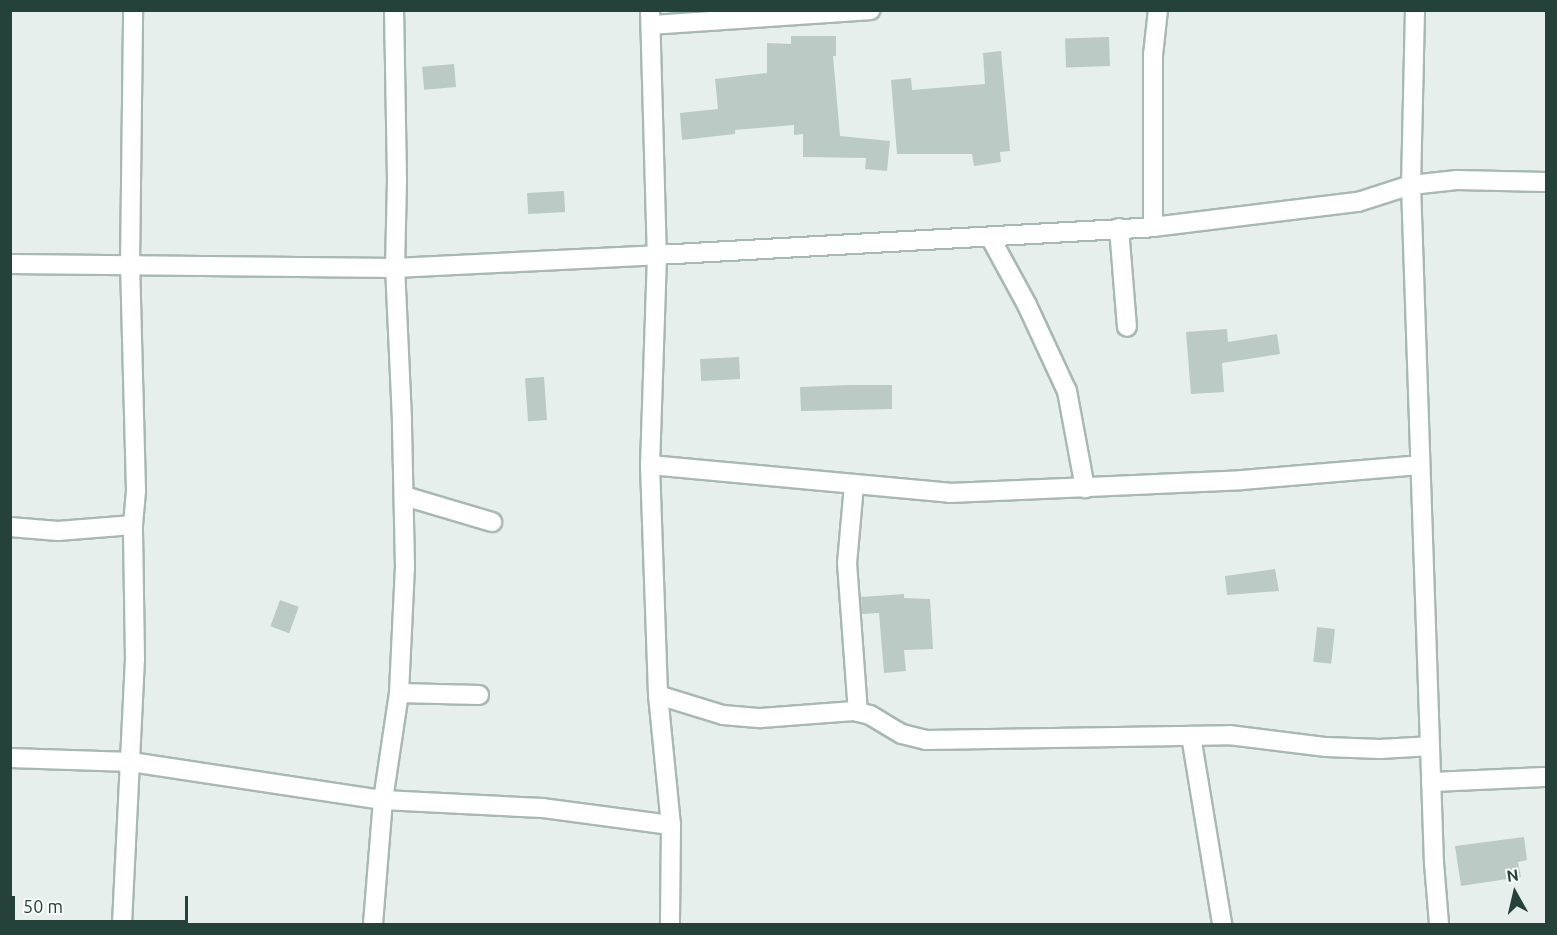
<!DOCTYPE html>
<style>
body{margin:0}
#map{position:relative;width:1557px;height:935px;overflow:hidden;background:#e6efeb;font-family:Ubuntu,sans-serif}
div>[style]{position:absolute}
.building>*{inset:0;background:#bbcac4;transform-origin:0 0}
.roads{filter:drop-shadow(2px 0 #a8b8b2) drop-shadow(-2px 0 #a8b8b2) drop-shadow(0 2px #a8b8b2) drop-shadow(0 -2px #a8b8b2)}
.street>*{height:18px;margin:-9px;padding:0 9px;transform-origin:9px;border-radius:9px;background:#fff}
span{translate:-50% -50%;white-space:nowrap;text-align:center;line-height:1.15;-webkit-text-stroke:4.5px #f7fbf9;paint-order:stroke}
.frame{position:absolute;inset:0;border:12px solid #24423a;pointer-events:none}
.north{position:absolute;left:1485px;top:863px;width:60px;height:60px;-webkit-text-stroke:4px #f7fbf9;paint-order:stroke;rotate:352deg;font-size:16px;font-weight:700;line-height:24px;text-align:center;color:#24423a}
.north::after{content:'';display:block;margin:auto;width:21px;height:27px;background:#24423a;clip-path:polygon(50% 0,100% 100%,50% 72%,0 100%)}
.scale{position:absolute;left:12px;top:896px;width:176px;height:27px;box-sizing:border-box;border:3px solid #24423a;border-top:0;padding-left:8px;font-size:18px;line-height:21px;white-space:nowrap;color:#24423a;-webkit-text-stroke:4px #f7fbf9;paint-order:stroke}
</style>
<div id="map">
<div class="building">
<div style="clip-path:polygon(791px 36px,836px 36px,836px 56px,833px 56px,840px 136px,890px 141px,887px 171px,865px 169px,866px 158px,803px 157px,803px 134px,794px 135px,794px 125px,735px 130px,735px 134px,682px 140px,680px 113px,718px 109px,715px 79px,767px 73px,767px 43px,791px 44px)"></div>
<div style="left:1109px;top:37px;width:29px;height:44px;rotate:88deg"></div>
<div style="clip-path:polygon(1001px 51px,1010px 151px,1000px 152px,1001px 162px,974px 166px,972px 154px,897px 154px,891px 80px,911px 78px,912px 90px,985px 84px,983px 53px)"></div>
<div style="left:454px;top:64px;width:23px;height:32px;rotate:85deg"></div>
<div style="left:564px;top:191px;width:21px;height:37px;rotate:87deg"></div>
<div style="clip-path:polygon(1227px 329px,1228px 342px,1277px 334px,1280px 354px,1222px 363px,1224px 392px,1191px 394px,1186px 332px)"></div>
<div style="left:739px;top:357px;width:22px;height:39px;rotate:87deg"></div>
<div style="left:544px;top:377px;width:43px;height:19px;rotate:86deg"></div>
<div style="clip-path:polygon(850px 385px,892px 385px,892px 409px,801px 411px,800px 387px)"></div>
<div style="clip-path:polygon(1275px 569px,1279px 591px,1227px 595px,1225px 576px)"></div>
<div style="clip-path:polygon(904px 594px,904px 598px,930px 599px,933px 649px,904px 650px,906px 671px,884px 673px,879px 613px,862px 614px,861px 597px)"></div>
<div style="left:280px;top:600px;width:20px;height:28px;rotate:20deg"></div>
<div style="left:1317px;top:627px;width:18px;height:35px;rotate:6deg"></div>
<div style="clip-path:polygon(1524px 837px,1527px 860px,1518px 862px,1521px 877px,1461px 886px,1455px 846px)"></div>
</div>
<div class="roads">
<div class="street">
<div style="left:650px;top:10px;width:245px;rotate:88.4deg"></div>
<div style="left:657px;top:255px;width:210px;rotate:91.9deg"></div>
<div style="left:650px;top:465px;width:230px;rotate:88deg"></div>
<div style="left:658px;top:695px;width:131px;rotate:84.3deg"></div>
<div style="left:671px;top:825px;width:99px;rotate:90.6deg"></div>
<div style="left:1415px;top:10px;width:175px;rotate:91.3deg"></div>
<div style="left:1411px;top:185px;width:678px;rotate:88.06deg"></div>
<div style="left:1434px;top:863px;width:61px;rotate:85.3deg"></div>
<div style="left:651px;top:25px;width:220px;rotate:-3.9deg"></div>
<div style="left:1153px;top:227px;width:172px;rotate:-90deg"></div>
<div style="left:1153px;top:55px;width:45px;rotate:-83.7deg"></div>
<div style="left:1119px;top:228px;width:99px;rotate:85.4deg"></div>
<div style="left:990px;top:237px;width:77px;rotate:61.4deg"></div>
<div style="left:1027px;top:305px;width:95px;rotate:65.1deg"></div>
<div style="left:1067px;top:391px;width:99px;rotate:79.5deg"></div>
<div style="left:10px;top:264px;width:385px;rotate:0.6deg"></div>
<div style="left:395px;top:268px;width:262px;rotate:-2.8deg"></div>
<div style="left:657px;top:255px;width:497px;rotate:-3.2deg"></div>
<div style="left:1153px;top:227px;width:207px;rotate:-7deg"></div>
<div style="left:1358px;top:202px;width:56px;rotate:-17.8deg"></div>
<div style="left:1411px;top:185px;width:46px;rotate:-6.2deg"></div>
<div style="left:1457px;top:180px;width:89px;rotate:1.3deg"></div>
<div style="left:650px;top:465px;width:301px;rotate:5.3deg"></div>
<div style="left:950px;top:493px;width:292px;rotate:-2.5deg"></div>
<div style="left:1242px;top:480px;width:178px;rotate:-4.8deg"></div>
<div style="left:854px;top:485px;width:78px;rotate:95.1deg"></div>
<div style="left:847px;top:563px;width:149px;rotate:85.8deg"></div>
<div style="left:404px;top:496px;width:92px;rotate:16.5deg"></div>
<div style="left:10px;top:527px;width:48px;rotate:4.8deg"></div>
<div style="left:58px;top:531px;width:75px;rotate:-4.6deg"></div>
<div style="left:399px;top:693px;width:80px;rotate:1.4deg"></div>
<div style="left:658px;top:695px;width:68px;rotate:17.1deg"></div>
<div style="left:723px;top:715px;width:38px;rotate:5deg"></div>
<div style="left:761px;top:718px;width:93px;rotate:-4.3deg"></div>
<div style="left:854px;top:711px;width:16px;rotate:14deg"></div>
<div style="left:870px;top:715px;width:37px;rotate:31deg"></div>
<div style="left:902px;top:734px;width:25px;rotate:14deg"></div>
<div style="left:926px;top:740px;width:303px;rotate:-0.9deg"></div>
<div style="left:1229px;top:735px;width:98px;rotate:7.1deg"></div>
<div style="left:1326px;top:747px;width:54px;rotate:2.1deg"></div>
<div style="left:1380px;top:749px;width:50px;rotate:-3.4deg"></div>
<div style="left:1191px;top:736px;width:191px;rotate:80.6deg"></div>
<div style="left:10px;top:758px;width:121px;rotate:1.9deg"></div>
<div style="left:131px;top:762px;width:255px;rotate:8.6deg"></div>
<div style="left:383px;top:800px;width:160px;rotate:2.9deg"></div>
<div style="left:543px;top:808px;width:129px;rotate:7.6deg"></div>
<div style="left:1431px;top:782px;width:115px;rotate:-2.5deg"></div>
<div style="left:122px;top:924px;width:265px;rotate:-87.2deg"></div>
<div style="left:135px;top:659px;width:134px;rotate:-90.9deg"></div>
<div style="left:133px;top:525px;width:34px;rotate:-85deg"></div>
<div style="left:136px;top:491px;width:225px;rotate:-91.5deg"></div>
<div style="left:130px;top:266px;width:256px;rotate:-89.3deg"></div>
<div style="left:373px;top:924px;width:124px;rotate:-85.4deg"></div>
<div style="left:383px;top:800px;width:108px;rotate:-81.5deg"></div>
<div style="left:399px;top:693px;width:125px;rotate:-87.3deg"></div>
<div style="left:405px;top:568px;width:148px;rotate:-91.2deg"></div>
<div style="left:402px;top:420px;width:152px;rotate:-92.6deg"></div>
<div style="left:395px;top:268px;width:88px;rotate:-88.7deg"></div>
<div style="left:397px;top:180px;width:170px;rotate:-91deg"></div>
</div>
</div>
<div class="frame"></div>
<div class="north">N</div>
<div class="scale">50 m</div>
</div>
